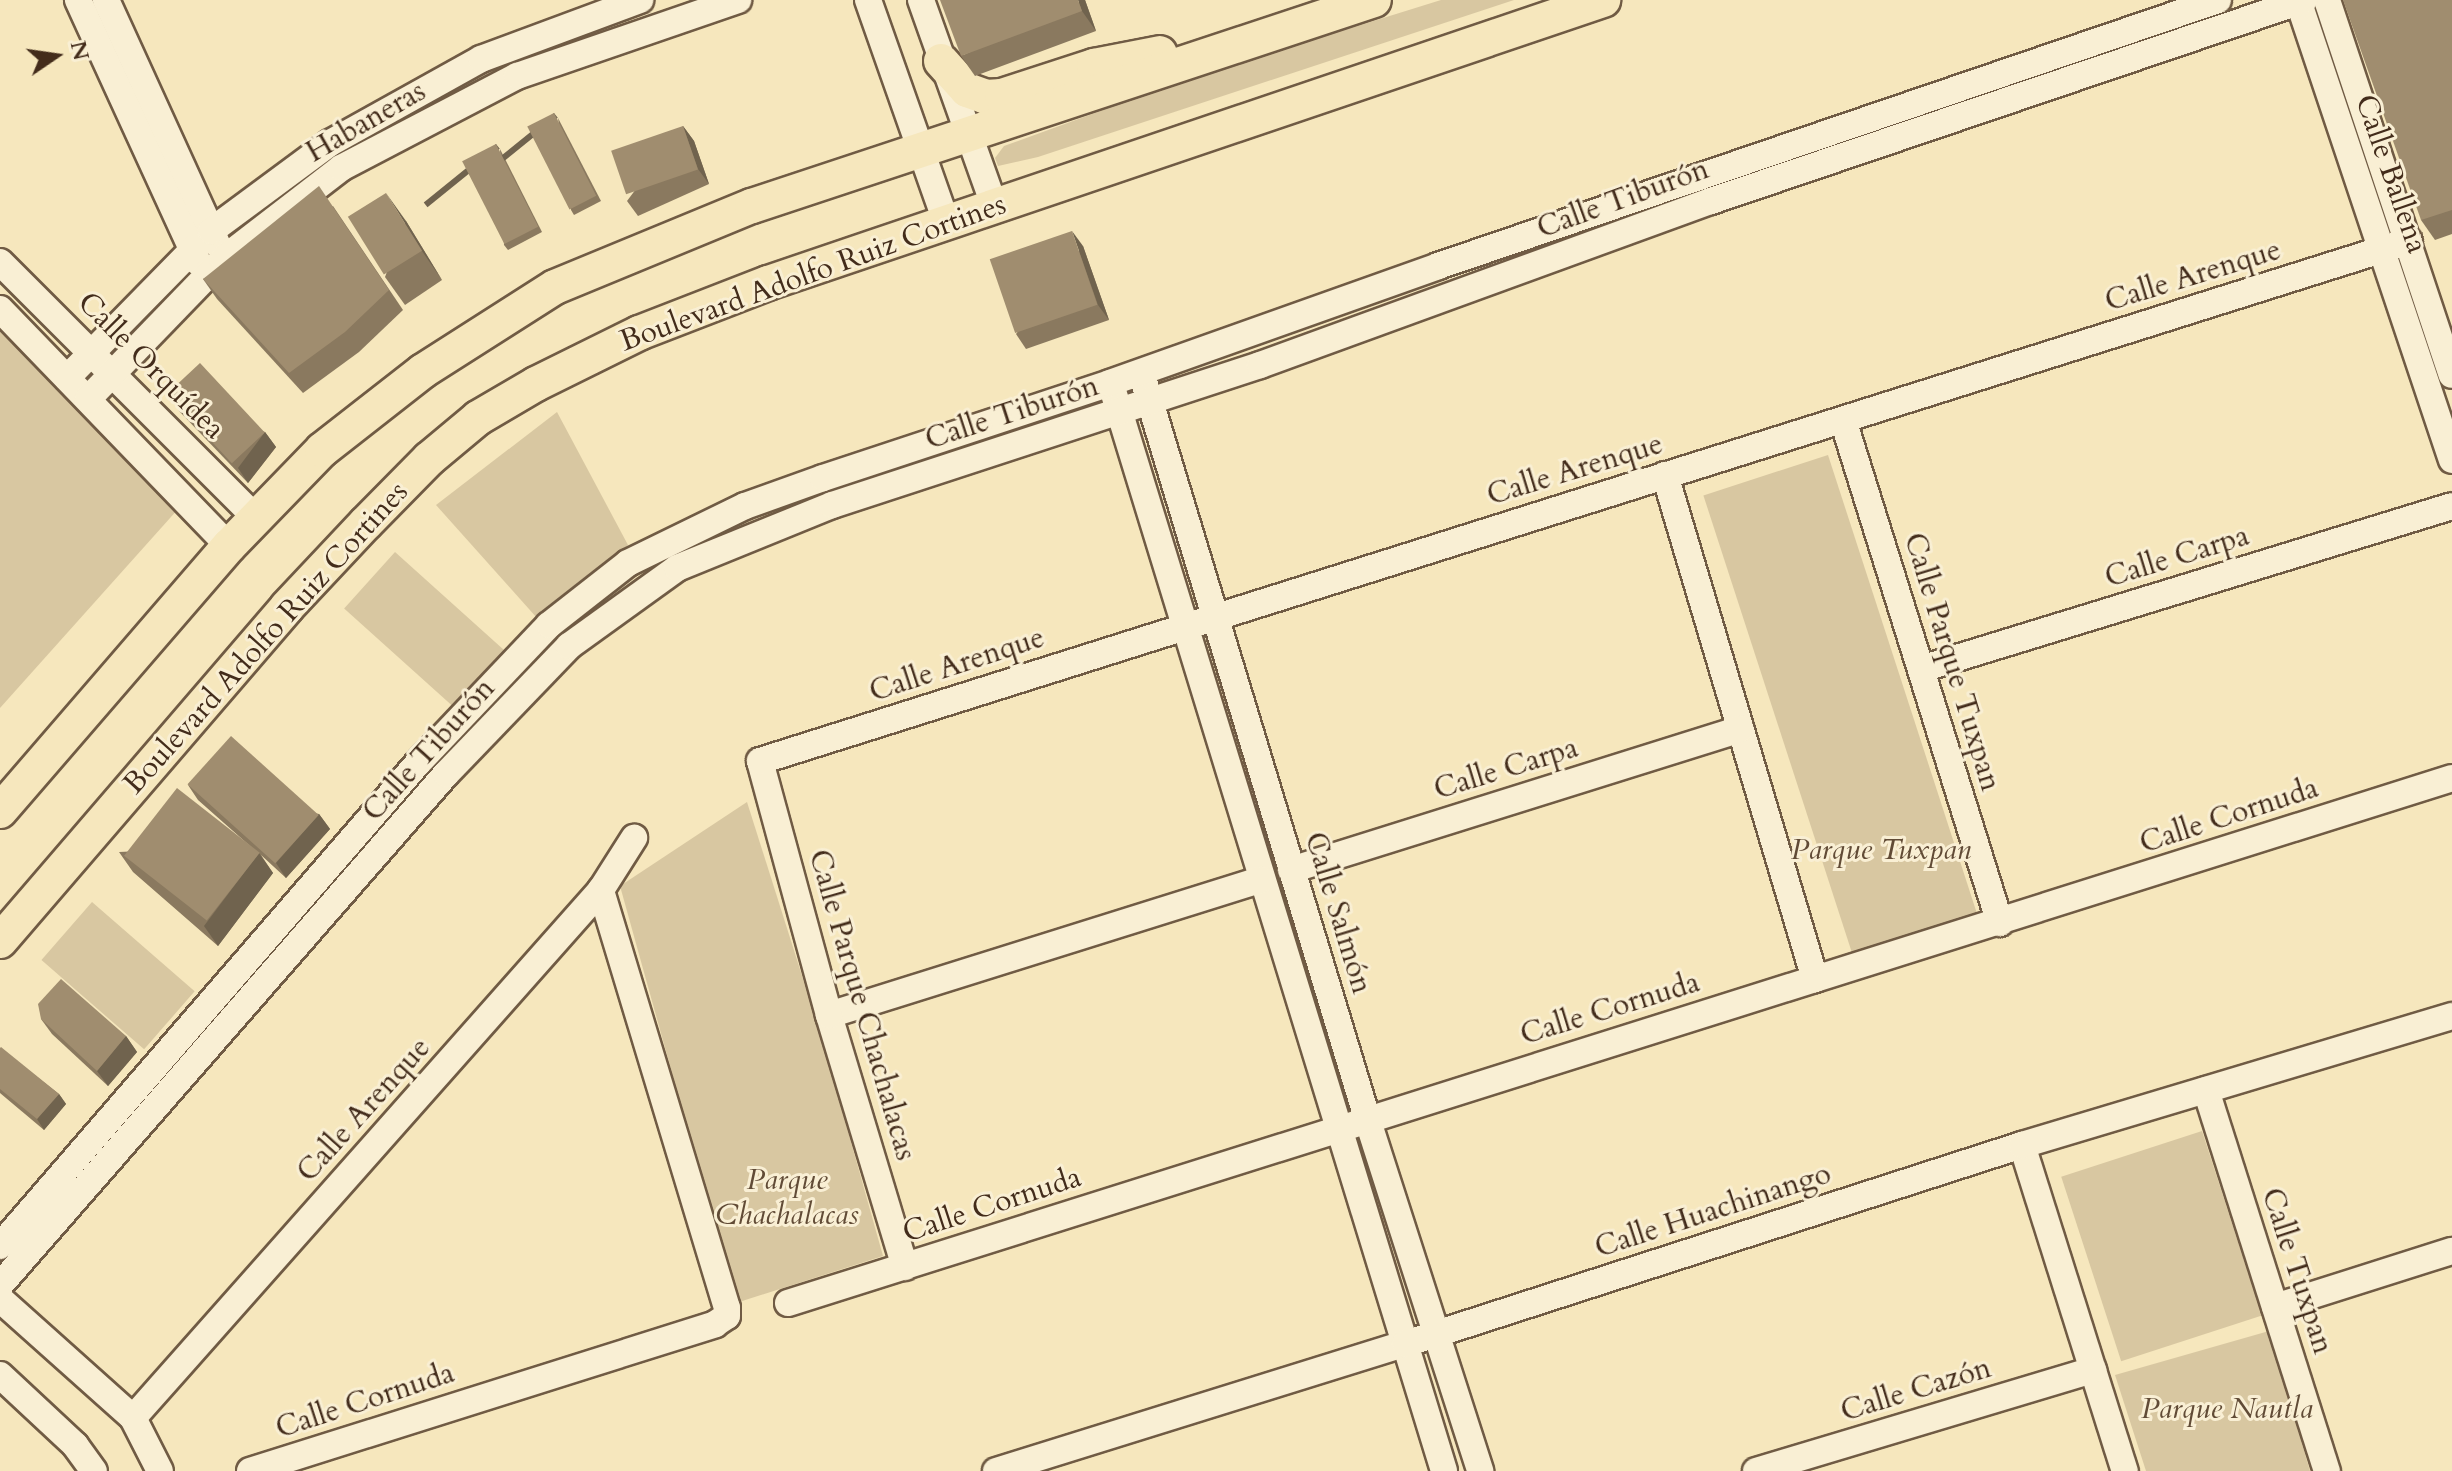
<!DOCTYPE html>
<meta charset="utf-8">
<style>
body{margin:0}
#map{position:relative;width:2452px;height:1471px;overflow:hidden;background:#f6e7bd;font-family:Cardo,serif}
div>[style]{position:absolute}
.green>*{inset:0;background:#d8c7a1;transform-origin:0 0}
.roads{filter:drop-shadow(2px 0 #705b44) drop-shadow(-2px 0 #705b44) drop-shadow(0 2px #705b44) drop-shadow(0 -2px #705b44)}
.minor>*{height:26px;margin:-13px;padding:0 13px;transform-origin:13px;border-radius:13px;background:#f9efd4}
.major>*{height:34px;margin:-17px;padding:0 17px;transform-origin:17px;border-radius:17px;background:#f6e7bd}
.wall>*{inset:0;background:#8a795f}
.shaded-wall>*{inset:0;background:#70634e;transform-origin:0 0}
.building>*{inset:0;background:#a08d6f;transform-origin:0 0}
span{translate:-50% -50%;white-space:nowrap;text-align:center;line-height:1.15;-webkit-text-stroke:6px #f9efd4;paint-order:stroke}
.street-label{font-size:30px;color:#432c1b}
.park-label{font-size:30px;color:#614b36;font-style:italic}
.north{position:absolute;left:16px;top:16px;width:80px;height:80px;-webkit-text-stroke:6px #f9efd4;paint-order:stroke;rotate:77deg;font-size:22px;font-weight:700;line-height:32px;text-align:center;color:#432c1b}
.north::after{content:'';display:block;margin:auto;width:28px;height:36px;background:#432c1b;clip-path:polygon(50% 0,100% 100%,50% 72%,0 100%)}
</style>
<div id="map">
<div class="green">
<div style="clip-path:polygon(1441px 0,1514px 0,1038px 157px,998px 166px,995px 158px,1004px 146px,1191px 78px)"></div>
<div style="clip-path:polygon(0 329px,179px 508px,0 708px)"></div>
<div style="clip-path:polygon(557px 412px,628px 545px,537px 618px,436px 505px)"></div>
<div style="left:1828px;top:455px;width:482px;height:131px;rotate:72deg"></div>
<div style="left:395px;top:552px;width:150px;height:76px;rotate:42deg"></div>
<div style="clip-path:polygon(747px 802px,823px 1042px,883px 1256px,736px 1303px,620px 886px)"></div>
<div style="left:92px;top:902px;width:136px;height:77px;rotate:41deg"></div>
<div style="left:2202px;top:1131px;width:194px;height:148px;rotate:72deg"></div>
<div style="clip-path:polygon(2269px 1331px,2310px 1471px,2146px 1471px,2115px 1375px)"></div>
</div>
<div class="roads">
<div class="minor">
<div style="left:78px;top:0;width:288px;rotate:65.4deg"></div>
<div style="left:106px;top:0;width:268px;rotate:65.5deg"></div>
<div style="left:868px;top:0;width:235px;rotate:70.6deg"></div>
<div style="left:921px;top:0;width:218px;rotate:70.4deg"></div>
<div style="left:2298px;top:0;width:485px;rotate:71.5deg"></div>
<div style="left:2327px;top:0;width:395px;rotate:71.6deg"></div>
<div style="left:0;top:262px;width:361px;rotate:45deg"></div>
<div style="left:0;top:309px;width:330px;rotate:46deg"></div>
<div style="left:67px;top:378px;width:206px;rotate:-45.6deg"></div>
<div style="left:211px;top:231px;width:148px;rotate:-36.5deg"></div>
<div style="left:330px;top:143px;width:173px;rotate:-29.1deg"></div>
<div style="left:481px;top:59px;width:170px;rotate:-20.4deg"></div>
<div style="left:1145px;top:385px;width:766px;rotate:73.15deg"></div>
<div style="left:1367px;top:1118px;width:371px;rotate:72.2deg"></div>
<div style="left:1114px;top:394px;width:1126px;rotate:72.96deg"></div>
<div style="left:88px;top:399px;width:194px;rotate:-46deg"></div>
<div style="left:223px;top:259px;width:149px;rotate:-37.6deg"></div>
<div style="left:341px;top:168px;width:199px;rotate:-27.6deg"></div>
<div style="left:517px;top:76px;width:234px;rotate:-19deg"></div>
<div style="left:1843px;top:420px;width:527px;rotate:72.67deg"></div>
<div style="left:1665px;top:475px;width:526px;rotate:73.43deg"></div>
<div style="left:1921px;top:669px;width:555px;rotate:-17.06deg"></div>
<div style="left:1291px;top:870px;width:471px;rotate:-17.4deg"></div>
<div style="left:829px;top:1015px;width:453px;rotate:-17.4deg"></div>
<div style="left:2206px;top:1090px;width:400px;rotate:72.4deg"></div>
<div style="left:2022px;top:1145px;width:342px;rotate:72.5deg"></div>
<div style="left:0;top:1246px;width:639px;rotate:-49.13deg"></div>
<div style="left:418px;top:763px;width:190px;rotate:-46.5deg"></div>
<div style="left:549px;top:625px;width:100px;rotate:-38.1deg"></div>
<div style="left:628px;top:563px;width:130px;rotate:-26deg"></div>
<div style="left:745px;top:506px;width:83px;rotate:-19.7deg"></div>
<div style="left:823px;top:478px;width:302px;rotate:-18.3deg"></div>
<div style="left:1110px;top:383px;width:348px;rotate:-19.6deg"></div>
<div style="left:1438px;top:266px;width:824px;rotate:-18.83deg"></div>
<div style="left:905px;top:1267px;width:263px;rotate:-106.8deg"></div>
<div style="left:829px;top:1015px;width:263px;rotate:-105.2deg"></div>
<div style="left:760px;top:761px;width:1729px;rotate:-17.5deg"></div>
<div style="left:0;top:1285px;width:678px;rotate:-48.89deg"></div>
<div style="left:446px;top:774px;width:178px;rotate:-46.1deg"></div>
<div style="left:569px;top:646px;width:133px;rotate:-35.8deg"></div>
<div style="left:677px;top:568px;width:167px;rotate:-22.1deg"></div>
<div style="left:832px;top:505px;width:450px;rotate:-18.1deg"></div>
<div style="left:1260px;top:365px;width:480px;rotate:-20deg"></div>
<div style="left:1711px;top:201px;width:626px;rotate:-18.72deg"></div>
<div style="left:0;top:1299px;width:178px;rotate:41.8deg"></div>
<div style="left:133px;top:1418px;width:59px;rotate:63deg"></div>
<div style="left:788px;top:1303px;width:1745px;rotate:-17.51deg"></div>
<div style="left:2275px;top:1307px;width:186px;rotate:-17.6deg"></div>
<div style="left:0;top:1375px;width:103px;rotate:43deg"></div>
<div style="left:75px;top:1445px;width:32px;rotate:54deg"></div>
<div style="left:133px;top:1418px;width:706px;rotate:-48.45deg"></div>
<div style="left:601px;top:890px;width:62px;rotate:-57.6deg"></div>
<div style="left:250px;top:1471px;width:488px;rotate:-17.5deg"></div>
<div style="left:715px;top:1324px;width:14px;rotate:-34deg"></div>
<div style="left:727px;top:1316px;width:8px;rotate:-90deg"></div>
<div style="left:727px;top:1308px;width:437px;rotate:-106.8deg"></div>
<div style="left:996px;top:1471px;width:428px;rotate:-17.3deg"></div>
<div style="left:1405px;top:1344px;width:648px;rotate:-17.88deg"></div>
<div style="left:2022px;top:1145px;width:449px;rotate:-16.7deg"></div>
<div style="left:1756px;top:1471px;width:352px;rotate:-16.7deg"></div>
</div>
<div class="major">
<div style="left:941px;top:61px;width:39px;rotate:48deg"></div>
<div style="left:967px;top:90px;width:20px;rotate:20deg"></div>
<div style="left:986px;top:97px;width:16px;rotate:-4deg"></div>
<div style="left:1002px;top:96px;width:97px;rotate:-18.1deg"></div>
<div style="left:1094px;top:66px;width:67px;rotate:-11.1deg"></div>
<div style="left:0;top:811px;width:350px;rotate:-49.2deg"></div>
<div style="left:229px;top:546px;width:134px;rotate:-45.9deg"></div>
<div style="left:322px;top:450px;width:128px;rotate:-38deg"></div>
<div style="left:423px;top:371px;width:156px;rotate:-32.5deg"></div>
<div style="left:555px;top:287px;width:213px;rotate:-22.4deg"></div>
<div style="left:752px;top:206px;width:655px;rotate:-18.32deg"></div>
<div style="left:0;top:941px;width:440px;rotate:-49.3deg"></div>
<div style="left:287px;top:607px;width:115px;rotate:-46.8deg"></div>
<div style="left:366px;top:523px;width:90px;rotate:-45.5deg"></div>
<div style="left:429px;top:459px;width:64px;rotate:-39.9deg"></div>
<div style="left:478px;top:418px;width:67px;rotate:-30.4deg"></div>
<div style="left:536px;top:384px;width:115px;rotate:-26.3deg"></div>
<div style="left:639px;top:333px;width:138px;rotate:-21.2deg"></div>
<div style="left:768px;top:283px;width:882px;rotate:-18.72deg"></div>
</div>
</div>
<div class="wall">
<div style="clip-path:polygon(1085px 0,1096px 31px,975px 76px,961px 56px)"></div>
<div style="clip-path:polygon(2452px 0,2452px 234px,2435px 240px,2421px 220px)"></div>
<div style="clip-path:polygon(558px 118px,601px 201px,574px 215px,571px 210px)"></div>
<div style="clip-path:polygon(683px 126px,694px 141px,709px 184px,638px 216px,627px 201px)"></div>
<div style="clip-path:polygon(500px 149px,542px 232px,508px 250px,504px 245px)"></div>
<div style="clip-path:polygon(333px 206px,403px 310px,359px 352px,303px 393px,217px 299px,203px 279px)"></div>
<div style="clip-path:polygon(406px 221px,442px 280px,405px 305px,385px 277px)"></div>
<div style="clip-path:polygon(1083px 246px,1109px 320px,1026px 349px,1016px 334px)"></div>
<div style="clip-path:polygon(169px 396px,265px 432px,276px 447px,248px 483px,180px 412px)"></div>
<div style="clip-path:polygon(188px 785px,319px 814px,330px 829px,286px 878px,261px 855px,273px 873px,218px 946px,133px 872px,119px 852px,250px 846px,198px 800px)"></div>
<div style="clip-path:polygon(41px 1019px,126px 1036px,137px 1052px,108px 1086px,52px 1034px)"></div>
<div style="clip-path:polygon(0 1048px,59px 1094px,66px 1104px,44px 1130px,0 1093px)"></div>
</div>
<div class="shaded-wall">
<div style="clip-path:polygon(1078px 0,1085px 0,1096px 31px,1082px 11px)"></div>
<div style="left:554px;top:113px;width:6px;height:93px;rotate:51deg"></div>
<div style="clip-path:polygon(683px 126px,694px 141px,709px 184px,698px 169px)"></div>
<div style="left:496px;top:144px;width:6px;height:93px;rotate:51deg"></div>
<div style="clip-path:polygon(386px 193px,406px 221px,442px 280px,422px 251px)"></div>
<div style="clip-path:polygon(1072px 231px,1083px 246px,1109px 320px,1098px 305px)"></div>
<div style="clip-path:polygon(265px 432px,276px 447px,248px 483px,238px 468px)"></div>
<div style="clip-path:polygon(319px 814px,330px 829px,286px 878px,276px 863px)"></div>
<div style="clip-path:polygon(259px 853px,273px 873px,218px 946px,204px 926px)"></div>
<div style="clip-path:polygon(126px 1036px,137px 1052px,108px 1086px,97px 1071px)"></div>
<div style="clip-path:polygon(59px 1094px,66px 1104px,44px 1130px,37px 1119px)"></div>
</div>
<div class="building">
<div style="clip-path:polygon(940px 0,1078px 0,1082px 11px,961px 56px)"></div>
<div style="clip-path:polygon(2343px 0,2452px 0,2452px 210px,2421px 220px)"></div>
<div style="left:554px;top:113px;width:93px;height:30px;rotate:63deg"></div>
<div style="left:683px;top:126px;width:46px;height:76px;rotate:71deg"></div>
<div style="left:496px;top:144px;width:93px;height:38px;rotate:63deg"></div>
<div style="clip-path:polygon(319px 186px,389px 290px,345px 332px,289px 373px,203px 279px)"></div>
<div style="left:386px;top:193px;width:68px;height:45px;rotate:58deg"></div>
<div style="left:1072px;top:231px;width:78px;height:87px;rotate:71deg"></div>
<div style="left:200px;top:363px;width:95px;height:45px;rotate:47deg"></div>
<div style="left:231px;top:736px;width:118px;height:65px;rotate:42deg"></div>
<div style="left:177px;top:788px;width:105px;height:86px;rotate:38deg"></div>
<div style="clip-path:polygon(61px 979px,126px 1036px,97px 1071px,41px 1019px,38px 1004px)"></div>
<div style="clip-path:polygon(1px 1047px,59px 1094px,37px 1119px,0 1089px,0 1048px)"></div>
</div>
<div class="street-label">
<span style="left:366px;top:122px;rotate:-30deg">Habaneras</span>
<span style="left:2391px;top:174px;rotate:71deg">Calle Ballena</span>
<span style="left:1623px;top:199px;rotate:-20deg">Calle Tiburón</span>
<span style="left:813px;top:273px;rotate:-20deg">Boulevard Adolfo Ruiz Cortines</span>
<span style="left:2193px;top:276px;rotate:-17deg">Calle Arenque</span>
<span style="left:151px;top:366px;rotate:45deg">Calle Orquídea</span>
<span style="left:1012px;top:413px;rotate:-18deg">Calle Tiburón</span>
<span style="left:1575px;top:470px;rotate:-17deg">Calle Arenque</span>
<span style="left:2177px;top:557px;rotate:-17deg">Calle Carpa</span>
<span style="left:266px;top:638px;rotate:-48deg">Boulevard Adolfo Ruiz Cortines</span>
<span style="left:1952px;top:662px;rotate:73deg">Calle Parque Tuxpan</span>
<span style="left:957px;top:665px;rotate:-18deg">Calle Arenque</span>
<span style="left:429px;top:750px;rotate:-48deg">Calle Tiburón</span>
<span style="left:1506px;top:769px;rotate:-17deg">Calle Carpa</span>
<span style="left:2229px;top:816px;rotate:-18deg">Calle Cornuda</span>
<span style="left:1338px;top:913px;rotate:73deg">Calle Salmón</span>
<span style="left:862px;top:1005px;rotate:74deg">Calle Parque Chachalacas</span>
<span style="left:1610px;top:1009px;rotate:-17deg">Calle Cornuda</span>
<span style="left:364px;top:1110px;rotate:-48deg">Calle Arenque</span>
<span style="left:992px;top:1205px;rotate:-18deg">Calle Cornuda</span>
<span style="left:1713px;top:1211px;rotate:-18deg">Calle Huachinango</span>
<span style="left:2297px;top:1271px;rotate:72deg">Calle Tuxpan</span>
<span style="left:1916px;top:1390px;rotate:-17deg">Calle Cazón</span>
<span style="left:365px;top:1401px;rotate:-18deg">Calle Cornuda</span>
</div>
<div class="park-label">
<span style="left:1881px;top:850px">Parque Tuxpan</span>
<span style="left:787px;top:1197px">Parque<br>Chachalacas</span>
<span style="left:2227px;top:1409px">Parque Nautla</span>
</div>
<div class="north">N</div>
</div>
